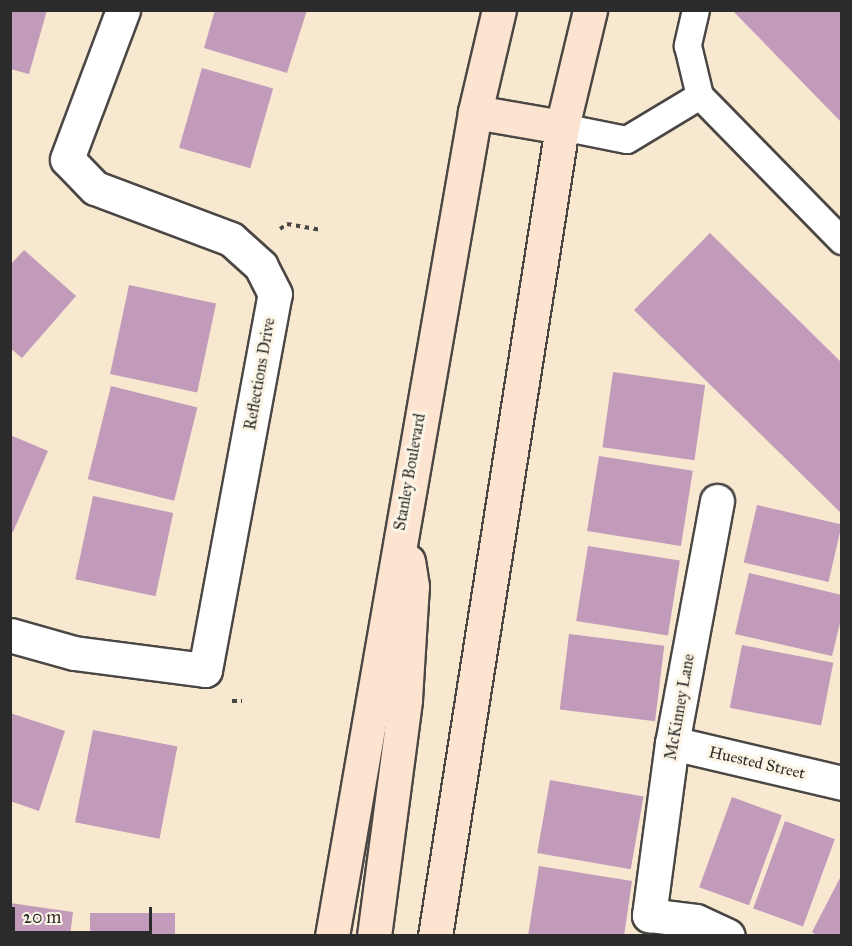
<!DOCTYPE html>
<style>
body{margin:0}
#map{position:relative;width:852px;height:946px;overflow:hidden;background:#f8e8d0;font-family:"IM FELL Great Primer",serif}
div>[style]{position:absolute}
.building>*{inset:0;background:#c19bb9;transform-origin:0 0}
.path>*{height:4px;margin-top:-2px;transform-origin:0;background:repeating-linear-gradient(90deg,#4a4744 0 4.5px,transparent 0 9px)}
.roads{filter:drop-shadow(2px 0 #4a4744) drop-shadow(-2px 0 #4a4744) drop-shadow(0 2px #4a4744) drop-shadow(0 -2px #4a4744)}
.lane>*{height:26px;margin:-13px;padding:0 13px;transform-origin:13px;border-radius:13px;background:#fff}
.street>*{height:33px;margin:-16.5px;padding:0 16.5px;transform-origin:16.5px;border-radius:16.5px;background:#fff}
.secondary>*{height:33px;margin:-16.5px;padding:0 16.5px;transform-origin:16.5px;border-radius:16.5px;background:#fde4d1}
span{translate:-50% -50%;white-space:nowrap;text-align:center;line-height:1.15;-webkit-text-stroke:6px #fcf5e5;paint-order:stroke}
.street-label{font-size:16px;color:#2b2b2b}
.frame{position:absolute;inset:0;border:12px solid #2b2b2b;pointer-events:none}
.scale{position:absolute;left:12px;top:907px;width:140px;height:27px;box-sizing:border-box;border:3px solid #2b2b2b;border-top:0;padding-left:8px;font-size:18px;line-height:21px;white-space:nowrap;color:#2b2b2b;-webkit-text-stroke:4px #fcf5e5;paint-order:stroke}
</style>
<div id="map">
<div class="building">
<div style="clip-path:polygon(10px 10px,47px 10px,29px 74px,10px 69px)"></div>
<div style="clip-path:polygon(215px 10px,307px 10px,287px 73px,204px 48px)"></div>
<div style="clip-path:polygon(732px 10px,842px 10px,842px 123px)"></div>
<div style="left:202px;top:68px;width:74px;height:83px;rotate:16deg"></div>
<div style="clip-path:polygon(710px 233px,842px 363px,842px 514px,634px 310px)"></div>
<div style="clip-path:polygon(24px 250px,76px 296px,22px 358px,10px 348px,10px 265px)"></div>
<div style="left:129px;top:285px;width:89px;height:91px;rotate:12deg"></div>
<div style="left:613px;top:372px;width:93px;height:76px;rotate:8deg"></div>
<div style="left:111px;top:386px;width:89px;height:96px;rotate:14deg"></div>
<div style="clip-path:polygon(10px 435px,48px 451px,13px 532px,10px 531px)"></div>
<div style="left:599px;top:456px;width:95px;height:76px;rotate:9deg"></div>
<div style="left:93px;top:496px;width:82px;height:85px;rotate:12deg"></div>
<div style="left:757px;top:505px;width:87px;height:59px;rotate:13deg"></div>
<div style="left:588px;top:546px;width:93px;height:76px;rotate:9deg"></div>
<div style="clip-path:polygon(749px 573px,842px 595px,842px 615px,832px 656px,735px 634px)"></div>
<div style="left:569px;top:634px;width:96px;height:76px;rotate:7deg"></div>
<div style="left:742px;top:645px;width:93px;height:64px;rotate:11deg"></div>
<div style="clip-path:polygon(10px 713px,65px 731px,39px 811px,10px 801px)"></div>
<div style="left:93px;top:730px;width:86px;height:94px;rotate:11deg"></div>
<div style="left:550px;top:780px;width:95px;height:74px;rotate:10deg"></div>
<div style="left:732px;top:797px;width:53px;height:96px;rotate:20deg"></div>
<div style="left:785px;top:821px;width:53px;height:93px;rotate:20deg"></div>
<div style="clip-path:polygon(539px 866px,632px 881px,624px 936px,528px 936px)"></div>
<div style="clip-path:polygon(842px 874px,842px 936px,818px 936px,812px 932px)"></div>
<div style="clip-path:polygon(10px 903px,73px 912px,70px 936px,10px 936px)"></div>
<div style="left:175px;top:913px;width:23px;height:85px;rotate:90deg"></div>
</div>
<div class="path">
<div style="left:280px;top:229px;width:9px;rotate:-36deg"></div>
<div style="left:287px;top:224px;width:35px;rotate:10deg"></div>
<div style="left:232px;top:701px;width:10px"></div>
</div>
<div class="roads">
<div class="lane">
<div style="left:696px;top:10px;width:37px;rotate:103deg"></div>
<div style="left:688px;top:46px;width:51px;rotate:76.5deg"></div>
<div style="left:700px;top:96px;width:203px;rotate:45.6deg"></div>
<div style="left:562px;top:127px;width:66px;rotate:11.3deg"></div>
<div style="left:627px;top:140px;width:85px;rotate:-31.1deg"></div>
</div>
<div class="street">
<div style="left:717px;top:501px;width:246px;rotate:100.5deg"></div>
<div style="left:672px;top:743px;width:174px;rotate:97.6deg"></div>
<div style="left:649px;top:915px;width:47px;rotate:7.3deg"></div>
<div style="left:696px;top:921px;width:35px;rotate:25deg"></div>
<div style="left:10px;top:635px;width:66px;rotate:15.7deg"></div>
<div style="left:74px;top:653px;width:132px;rotate:7.4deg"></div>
<div style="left:205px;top:670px;width:382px;rotate:-79.5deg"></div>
<div style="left:275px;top:294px;width:31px;rotate:-117deg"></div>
<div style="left:261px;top:266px;width:40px;rotate:-138deg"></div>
<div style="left:231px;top:239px;width:145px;rotate:-159.4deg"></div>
<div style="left:95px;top:188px;width:40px;rotate:-134deg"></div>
<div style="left:67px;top:159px;width:159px;rotate:-69.4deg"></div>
<div style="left:672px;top:743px;width:175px;rotate:13.2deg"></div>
</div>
<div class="secondary">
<div style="left:475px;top:112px;width:88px;rotate:9.8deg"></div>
<div style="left:332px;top:936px;width:836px;rotate:-80.15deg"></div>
<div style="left:475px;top:112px;width:105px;rotate:-76.8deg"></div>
<div style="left:374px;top:936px;width:239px;rotate:-82.5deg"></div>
<div style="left:405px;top:699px;width:113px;rotate:-86.5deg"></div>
<div style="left:412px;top:586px;width:25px;rotate:-99deg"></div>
<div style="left:435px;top:936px;width:819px;rotate:-81.08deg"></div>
<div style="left:562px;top:127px;width:120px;rotate:-76.5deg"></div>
</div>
</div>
<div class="street-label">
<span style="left:260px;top:374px;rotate:-80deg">Reflections Drive</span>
<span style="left:410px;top:472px;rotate:-80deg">Stanley Boulevard</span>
<span style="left:680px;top:707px;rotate:-80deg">McKinney Lane</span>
<span style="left:757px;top:763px;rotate:13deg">Huested Street</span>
</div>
<div class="frame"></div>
<div class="scale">20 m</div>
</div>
